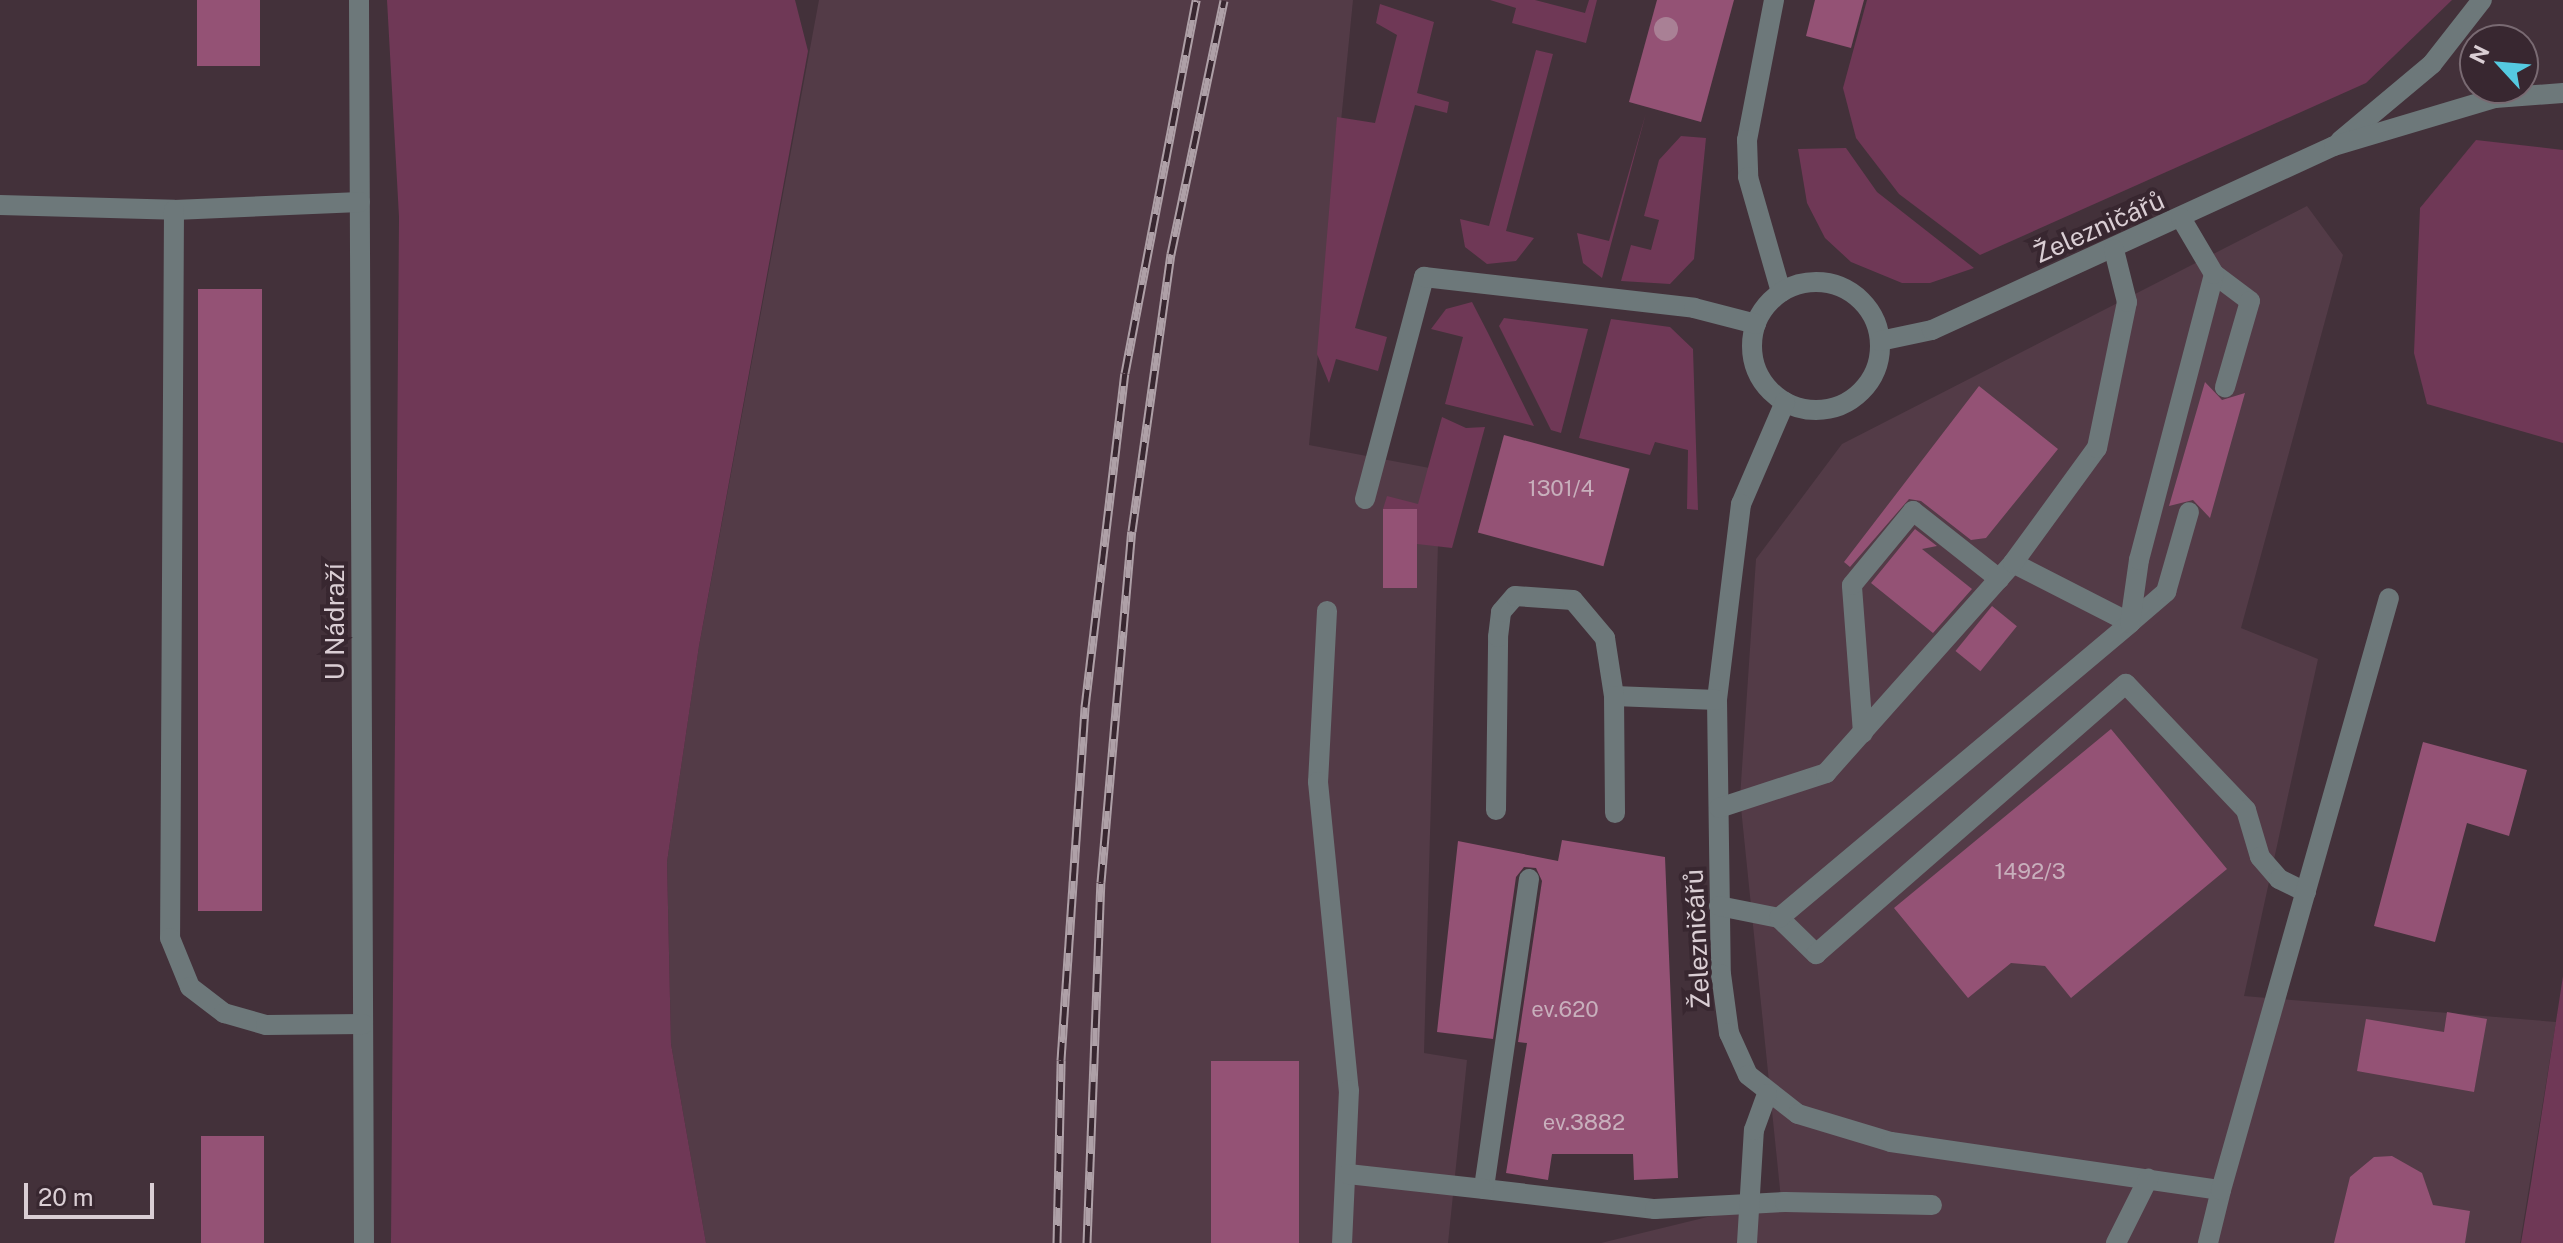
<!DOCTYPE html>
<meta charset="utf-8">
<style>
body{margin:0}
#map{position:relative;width:2563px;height:1243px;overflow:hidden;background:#43313a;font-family:"Public Sans",sans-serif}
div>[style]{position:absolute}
.built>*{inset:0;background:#533b47}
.green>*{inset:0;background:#6f3856}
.building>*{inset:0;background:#945275;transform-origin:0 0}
.minor>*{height:20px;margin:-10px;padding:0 10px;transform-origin:10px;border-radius:10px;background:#6d787a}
.minor>.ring{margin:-10px;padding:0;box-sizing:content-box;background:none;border:20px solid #6d787a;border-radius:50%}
.rail>*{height:9px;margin-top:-4.5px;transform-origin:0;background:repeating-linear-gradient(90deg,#382730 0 18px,#aea0a7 0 36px);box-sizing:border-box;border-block:2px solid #aea0a7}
.trees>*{width:24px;height:24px;margin:-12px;border-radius:50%;background:#a98095}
span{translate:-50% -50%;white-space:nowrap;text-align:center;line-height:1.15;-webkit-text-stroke:8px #382730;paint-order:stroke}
.number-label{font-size:22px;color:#c8afbc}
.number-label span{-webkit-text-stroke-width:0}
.street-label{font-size:26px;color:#daced4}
.north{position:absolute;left:2459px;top:24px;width:80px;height:80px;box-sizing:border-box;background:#382730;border:2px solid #796a72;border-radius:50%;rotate:296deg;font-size:22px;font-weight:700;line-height:32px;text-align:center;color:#daced4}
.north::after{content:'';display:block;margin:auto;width:28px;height:36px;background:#55cae0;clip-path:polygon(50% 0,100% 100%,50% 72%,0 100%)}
.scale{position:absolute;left:24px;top:1183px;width:130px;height:36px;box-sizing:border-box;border:4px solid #daced4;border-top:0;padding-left:10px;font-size:24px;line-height:28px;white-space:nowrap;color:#daced4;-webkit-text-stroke:6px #382730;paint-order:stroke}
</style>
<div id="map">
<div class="built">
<div style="clip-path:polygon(819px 0,1353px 0,1309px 445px,1440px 470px,1424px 1053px,1467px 1060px,1448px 1243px,706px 1243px,671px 1044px,667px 862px,699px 646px)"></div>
<div style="clip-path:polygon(2307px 206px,2343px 255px,2241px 628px,2318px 659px,2244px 996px,2556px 1022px,2520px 1243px,1601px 1243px,1781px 1199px,1740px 798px,1756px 559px,1842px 444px)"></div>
</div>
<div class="green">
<div style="clip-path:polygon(387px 0,795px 0,808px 51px,699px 646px,667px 862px,671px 1044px,706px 1243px,391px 1243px,399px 217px)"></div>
<div style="clip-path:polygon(1490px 0,1535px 0,1585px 13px,1589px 0,1597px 0,1586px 43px,1512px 23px,1516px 8px)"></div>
<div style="clip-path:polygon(1867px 0,2452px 0,2366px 83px,1980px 255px,1899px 194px,1856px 138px,1843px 88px)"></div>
<div style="clip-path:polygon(1380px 4px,1434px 22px,1417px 93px,1449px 102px,1447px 113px,1415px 105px,1355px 328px,1387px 337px,1378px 371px,1336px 359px,1329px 383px,1317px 354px,1337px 117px,1375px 123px,1397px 35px,1376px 23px)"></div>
<div style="clip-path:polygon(1536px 50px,1553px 54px,1506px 231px,1534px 238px,1516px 261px,1487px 264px,1465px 247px,1460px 219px,1489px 226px)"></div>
<div style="clip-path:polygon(1646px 113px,1602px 278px,1583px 263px,1577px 233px,1609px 241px)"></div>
<div style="clip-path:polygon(1681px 136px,1706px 138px,1694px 259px,1670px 284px,1621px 281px,1631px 245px,1651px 250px,1659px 220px,1644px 216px,1659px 160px)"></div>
<div style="clip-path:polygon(2476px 140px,2563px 150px,2563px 443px,2427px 404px,2414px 353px,2420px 208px)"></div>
<div style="clip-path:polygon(1846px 148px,1877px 192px,1974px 268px,1930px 283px,1902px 283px,1851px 262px,1825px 238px,1807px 203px,1798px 149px)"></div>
<div style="clip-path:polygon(1472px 302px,1488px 333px,1534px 426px,1445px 404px,1463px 337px,1431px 329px,1446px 309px)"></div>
<div style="clip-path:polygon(1504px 318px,1588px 329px,1561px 433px,1551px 430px,1499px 326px)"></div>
<div style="clip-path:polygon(1611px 319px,1670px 327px,1693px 349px,1698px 510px,1687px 509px,1688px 450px,1655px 442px,1650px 455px,1579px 438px)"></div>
<div style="clip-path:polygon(1442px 417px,1466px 428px,1485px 427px,1452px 548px,1417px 544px,1417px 509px,1383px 509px,1387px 496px,1418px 504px)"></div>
<div style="clip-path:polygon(2563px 976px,2563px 1243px,2521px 1243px,2531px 1183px)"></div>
</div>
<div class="building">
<div style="left:197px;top:0;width:63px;height:66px"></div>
<div style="clip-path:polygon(1657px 0,1734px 0,1701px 122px,1629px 102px)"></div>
<div style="clip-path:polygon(1815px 0,1864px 0,1851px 48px,1806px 36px)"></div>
<div style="left:262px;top:289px;width:622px;height:64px;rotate:90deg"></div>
<div style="clip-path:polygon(2205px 382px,2222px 400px,2245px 393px,2210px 518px,2193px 500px,2169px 506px)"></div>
<div style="clip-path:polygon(1979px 386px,2058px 449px,1986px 538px,1971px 540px,1921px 501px,1909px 499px,1850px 567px,1844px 562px)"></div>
<div style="left:1504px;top:435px;width:130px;height:101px;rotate:15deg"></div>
<div style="left:1383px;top:509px;width:34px;height:79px"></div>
<div style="clip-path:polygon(1915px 529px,1937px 546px,1922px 549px,1972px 589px,1933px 633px,1871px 583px)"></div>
<div style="left:1992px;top:606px;width:32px;height:58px;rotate:39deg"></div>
<div style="clip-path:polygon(2111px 729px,2227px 869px,2071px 998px,2045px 966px,2011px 963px,1968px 998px,1894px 908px)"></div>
<div style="clip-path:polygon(2423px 742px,2527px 770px,2509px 836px,2467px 823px,2435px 942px,2374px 926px)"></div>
<div style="clip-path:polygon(1562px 840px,1665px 857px,1678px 1178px,1634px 1180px,1633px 1154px,1552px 1154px,1548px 1180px,1506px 1173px,1527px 1043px,1518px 1042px,1542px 881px,1536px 868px,1524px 867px,1516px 877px,1493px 1039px,1437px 1032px,1458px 841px,1558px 861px)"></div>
<div style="clip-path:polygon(2447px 1012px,2487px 1019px,2474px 1092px,2357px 1071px,2366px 1019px,2444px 1032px)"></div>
<div style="left:1211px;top:1061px;width:88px;height:182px"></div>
<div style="left:201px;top:1136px;width:63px;height:107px"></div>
<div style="clip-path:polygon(2392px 1156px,2422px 1173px,2433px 1205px,2470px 1211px,2465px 1243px,2334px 1243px,2350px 1177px,2374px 1157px)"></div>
</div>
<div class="minor">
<div style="left:359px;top:0;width:1243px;rotate:89.77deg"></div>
<div style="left:1774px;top:0;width:143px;rotate:100.9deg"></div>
<div style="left:1747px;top:140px;width:37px;rotate:88deg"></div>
<div style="left:1748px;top:177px;width:120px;rotate:74deg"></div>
<div style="left:2340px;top:141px;width:120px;rotate:-39.9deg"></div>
<div style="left:2432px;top:64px;width:81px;rotate:-52deg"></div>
<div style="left:0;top:205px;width:174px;rotate:1.6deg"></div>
<div style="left:174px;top:210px;width:186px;rotate:-2.5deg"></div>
<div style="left:174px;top:210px;width:728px;rotate:90.31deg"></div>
<div style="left:170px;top:938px;width:53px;rotate:67.8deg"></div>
<div style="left:190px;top:987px;width:43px;rotate:37.4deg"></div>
<div style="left:224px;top:1013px;width:44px;rotate:15.9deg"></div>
<div style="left:266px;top:1025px;width:97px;rotate:-0.6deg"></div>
<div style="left:2214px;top:274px;width:45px;rotate:36.9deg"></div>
<div style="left:2250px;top:301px;width:90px;rotate:106.2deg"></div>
<div class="ring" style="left:1752px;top:282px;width:108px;height:108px"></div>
<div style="left:1880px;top:341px;width:53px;rotate:-11.9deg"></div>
<div style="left:1932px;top:330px;width:442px;rotate:-24.6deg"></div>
<div style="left:2334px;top:146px;width:168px;rotate:-16.6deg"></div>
<div style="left:2495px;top:98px;width:68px;rotate:-4.2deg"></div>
<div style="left:1785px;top:402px;width:111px;rotate:113.3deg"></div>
<div style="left:1741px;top:504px;width:197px;rotate:97deg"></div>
<div style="left:1717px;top:700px;width:274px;rotate:89.2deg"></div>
<div style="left:1721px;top:974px;width:60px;rotate:82.3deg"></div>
<div style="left:1729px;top:1033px;width:46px;rotate:65.7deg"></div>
<div style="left:1748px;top:1075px;width:63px;rotate:38deg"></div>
<div style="left:1798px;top:1114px;width:97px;rotate:16.8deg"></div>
<div style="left:1891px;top:1142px;width:333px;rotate:8.3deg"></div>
<div style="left:2221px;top:1190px;width:55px;rotate:103.8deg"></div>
<div style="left:1365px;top:499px;width:230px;rotate:-75.1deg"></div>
<div style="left:1424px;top:277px;width:272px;rotate:6.5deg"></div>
<div style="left:1694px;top:308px;width:64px;rotate:14.5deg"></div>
<div style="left:2013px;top:563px;width:131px;rotate:27.1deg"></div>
<div style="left:2130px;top:623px;width:48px;rotate:-40.7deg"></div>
<div style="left:2166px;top:592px;width:83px;rotate:-74deg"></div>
<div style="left:1327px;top:611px;width:171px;rotate:93deg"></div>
<div style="left:1318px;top:782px;width:310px;rotate:84.3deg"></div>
<div style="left:1349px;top:1090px;width:153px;rotate:92.6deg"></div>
<div style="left:1614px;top:696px;width:103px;rotate:2.2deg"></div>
<div style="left:1863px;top:733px;width:148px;rotate:-94.3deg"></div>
<div style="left:1852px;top:585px;width:96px;rotate:-50.5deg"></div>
<div style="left:1913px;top:511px;width:110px;rotate:38.3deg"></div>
<div style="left:1719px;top:808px;width:113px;rotate:-18.1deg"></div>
<div style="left:1826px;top:773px;width:281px;rotate:-48.3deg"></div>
<div style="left:2013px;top:563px;width:142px;rotate:-53.9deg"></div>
<div style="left:2097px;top:448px;width:149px;rotate:-78.4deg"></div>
<div style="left:2127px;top:302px;width:54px;rotate:-104deg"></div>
<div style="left:1496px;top:810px;width:173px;rotate:-89.3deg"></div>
<div style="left:1498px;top:637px;width:25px;rotate:-83deg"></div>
<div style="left:1501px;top:612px;width:21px;rotate:-49deg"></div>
<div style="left:1515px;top:596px;width:58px;rotate:3.9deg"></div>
<div style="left:1573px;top:600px;width:50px;rotate:49.9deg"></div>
<div style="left:1605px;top:638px;width:59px;rotate:81.2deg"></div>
<div style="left:1614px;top:696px;width:117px;rotate:89.5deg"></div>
<div style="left:1529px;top:879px;width:313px;rotate:98.3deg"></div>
<div style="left:1484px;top:1189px;width:172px;rotate:6.7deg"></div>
<div style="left:1655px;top:1209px;width:130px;rotate:-3.1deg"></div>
<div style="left:1785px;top:1202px;width:147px;rotate:1.2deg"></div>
<div style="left:1719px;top:906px;width:61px;rotate:11.3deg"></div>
<div style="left:1779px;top:918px;width:52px;rotate:44.2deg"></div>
<div style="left:1816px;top:954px;width:411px;rotate:-41.1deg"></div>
<div style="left:2126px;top:684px;width:174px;rotate:46.4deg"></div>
<div style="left:2246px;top:810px;width:49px;rotate:73.4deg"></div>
<div style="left:2260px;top:857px;width:29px;rotate:49deg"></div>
<div style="left:2279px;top:879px;width:30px;rotate:26deg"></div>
<div style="left:1779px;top:918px;width:459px;rotate:-40deg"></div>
<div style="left:2130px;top:623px;width:64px;rotate:-81.9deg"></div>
<div style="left:2139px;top:560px;width:296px;rotate:-75.3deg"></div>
<div style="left:2214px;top:274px;width:65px;rotate:-120.5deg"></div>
<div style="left:1348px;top:1174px;width:137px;rotate:6.3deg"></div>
<div style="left:2221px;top:1190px;width:615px;rotate:-74.16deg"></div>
<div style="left:1747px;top:1243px;width:113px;rotate:-86.5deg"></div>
<div style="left:1754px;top:1130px;width:38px;rotate:-70deg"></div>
<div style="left:2116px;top:1243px;width:72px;rotate:-63.4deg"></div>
</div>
<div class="rail">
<div style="left:1057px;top:1243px;width:183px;rotate:-88.7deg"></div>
<div style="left:1061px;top:1060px;width:354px;rotate:-86.1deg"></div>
<div style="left:1085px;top:707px;width:336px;rotate:-83.2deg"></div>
<div style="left:1125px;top:373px;width:380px;rotate:-79.2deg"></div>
<div style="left:1087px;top:1243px;width:361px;rotate:-87.8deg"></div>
<div style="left:1101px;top:882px;width:352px;rotate:-85deg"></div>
<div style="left:1132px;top:531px;width:280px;rotate:-82deg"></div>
<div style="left:1171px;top:254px;width:259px;rotate:-78.2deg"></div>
</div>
<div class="trees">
<div style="left:1666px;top:29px"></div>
</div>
<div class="number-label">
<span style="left:1561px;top:489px">1301/4</span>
<span style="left:2030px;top:872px">1492/3</span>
<span style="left:1565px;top:1010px">ev.620</span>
<span style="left:1584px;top:1123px">ev.3882</span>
</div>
<div class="street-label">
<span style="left:2099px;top:227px;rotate:-24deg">Železničářů</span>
<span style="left:335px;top:622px;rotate:-90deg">U Nádraží</span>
<span style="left:1697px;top:939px;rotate:-93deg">Železničářů</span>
</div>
<div class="north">N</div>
<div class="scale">20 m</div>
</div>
